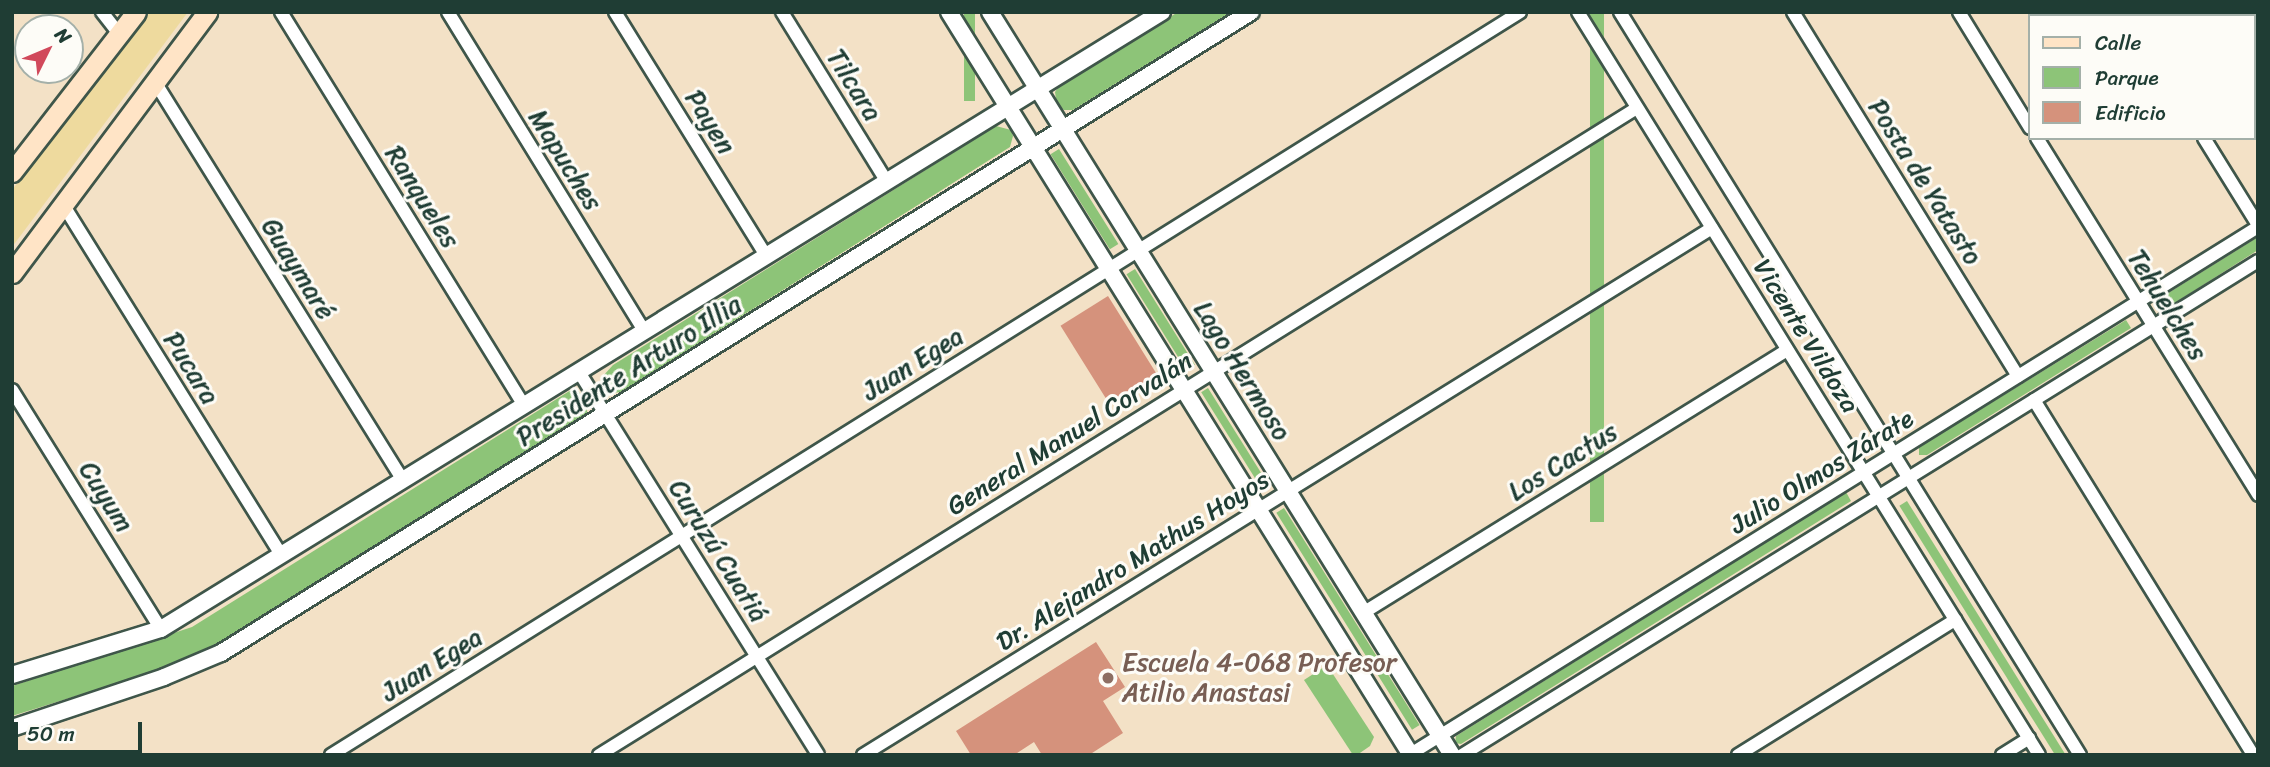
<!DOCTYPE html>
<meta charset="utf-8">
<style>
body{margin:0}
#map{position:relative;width:2270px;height:767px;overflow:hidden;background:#f3e1c6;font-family:Sriracha,sans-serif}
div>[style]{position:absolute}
.green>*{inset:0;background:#8dc478;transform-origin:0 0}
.sand>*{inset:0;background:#eeda9e}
.building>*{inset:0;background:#d5927c;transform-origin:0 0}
.roads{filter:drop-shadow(2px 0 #3f564a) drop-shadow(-2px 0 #3f564a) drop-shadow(0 2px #3f564a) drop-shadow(0 -2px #3f564a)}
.minor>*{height:12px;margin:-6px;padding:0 6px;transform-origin:6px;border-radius:6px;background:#fff}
.tertiary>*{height:16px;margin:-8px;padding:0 8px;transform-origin:8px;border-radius:8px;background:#fff}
.secondary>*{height:19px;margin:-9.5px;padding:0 9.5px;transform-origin:9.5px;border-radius:9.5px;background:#ffe4c6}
.dots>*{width:19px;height:19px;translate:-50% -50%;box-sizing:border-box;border:4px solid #fdfcf7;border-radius:50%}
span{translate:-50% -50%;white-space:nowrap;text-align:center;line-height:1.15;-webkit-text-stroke:6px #fdfcf7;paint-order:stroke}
.street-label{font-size:26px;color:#1f3d34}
.education-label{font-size:26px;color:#785e54}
.left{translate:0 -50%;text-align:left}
.frame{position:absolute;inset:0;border:14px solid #1f3d34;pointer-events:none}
.legend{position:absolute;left:2028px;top:14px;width:228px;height:126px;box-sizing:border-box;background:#fdfcf7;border:2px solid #a4b0a9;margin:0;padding:9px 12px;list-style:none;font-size:21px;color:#1f3d34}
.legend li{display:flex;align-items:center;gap:14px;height:35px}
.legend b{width:35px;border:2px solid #a4b0a9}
.north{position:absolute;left:14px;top:14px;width:70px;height:70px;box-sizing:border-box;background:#fdfcf7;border:2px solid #a4b0a9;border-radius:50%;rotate:47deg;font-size:19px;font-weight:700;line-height:28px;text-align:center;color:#1f3d34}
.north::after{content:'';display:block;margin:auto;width:24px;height:32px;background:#d1495b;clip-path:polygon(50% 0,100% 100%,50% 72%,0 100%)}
.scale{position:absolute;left:14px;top:722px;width:128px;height:32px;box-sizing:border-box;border:4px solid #1f3d34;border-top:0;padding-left:9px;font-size:21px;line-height:24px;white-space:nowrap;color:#1f3d34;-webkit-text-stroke:5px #fdfcf7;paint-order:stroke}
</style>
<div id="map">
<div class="green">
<div style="left:964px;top:12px;width:11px;height:89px"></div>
<div style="clip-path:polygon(1178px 12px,1231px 12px,1073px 110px,1064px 110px,1057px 106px,1055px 92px,1059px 86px)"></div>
<div style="left:1590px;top:12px;width:14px;height:510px"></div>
<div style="clip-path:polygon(996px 126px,1011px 130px,1013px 136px,1010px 147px,621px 392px,612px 393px,605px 386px,603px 376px,613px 365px)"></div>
<div style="left:1059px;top:149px;width:112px;height:10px;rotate:58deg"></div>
<div style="clip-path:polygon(2258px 237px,2258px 250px,2164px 310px,2156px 306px,2157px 300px)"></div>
<div style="left:1135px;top:269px;width:113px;height:10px;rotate:58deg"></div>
<div style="clip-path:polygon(2126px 320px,2131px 328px,1927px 455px,1919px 455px,1919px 447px)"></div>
<div style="left:1208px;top:388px;width:116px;height:8px;rotate:58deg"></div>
<div style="clip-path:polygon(571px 390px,578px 391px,587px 402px,587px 414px,223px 642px,185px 662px,12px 716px,12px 686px,192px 627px)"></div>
<div style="clip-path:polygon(1846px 492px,1851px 501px,1461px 744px,1455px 743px,1456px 736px)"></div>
<div style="left:1907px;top:501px;width:299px;height:9px;rotate:58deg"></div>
<div style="left:1284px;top:508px;width:256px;height:9px;rotate:58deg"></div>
<div style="clip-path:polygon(1327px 665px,1374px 737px,1370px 746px,1357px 755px,1353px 755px,1304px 680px)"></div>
</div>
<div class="sand">
<div style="clip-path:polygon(150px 12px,188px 12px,12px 247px,12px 190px)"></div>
</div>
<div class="building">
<div style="left:1108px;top:296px;width:94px;height:56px;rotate:58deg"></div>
<div style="clip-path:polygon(1096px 642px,1125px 687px,1103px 701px,1123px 733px,1089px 755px,1042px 755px,1034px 742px,1014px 755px,971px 755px,956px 731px)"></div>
</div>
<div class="roads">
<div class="minor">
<div style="left:102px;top:12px;width:28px;rotate:52deg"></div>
<div style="left:281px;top:12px;width:462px;rotate:58.3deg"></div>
<div style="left:448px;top:12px;width:374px;rotate:58.4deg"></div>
<div style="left:615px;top:12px;width:287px;rotate:58.2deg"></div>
<div style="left:782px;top:12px;width:200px;rotate:58.3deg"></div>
<div style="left:1578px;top:12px;width:874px;rotate:58.18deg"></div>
<div style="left:1620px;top:12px;width:874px;rotate:58.24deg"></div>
<div style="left:1793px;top:12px;width:428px;rotate:58.3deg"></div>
<div style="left:1959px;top:12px;width:136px;rotate:58.5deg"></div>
<div style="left:2127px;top:12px;width:4px;rotate:63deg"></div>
<div style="left:155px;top:82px;width:469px;rotate:58.1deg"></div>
<div style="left:2037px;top:138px;width:420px;rotate:58.2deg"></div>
<div style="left:2204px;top:138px;width:102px;rotate:58.2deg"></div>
<div style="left:64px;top:206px;width:411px;rotate:58.1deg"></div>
<div style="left:579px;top:372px;width:451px;rotate:58deg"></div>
<div style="left:12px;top:390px;width:282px;rotate:58.1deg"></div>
<div style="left:2034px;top:400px;width:417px;rotate:58.3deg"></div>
<div style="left:1363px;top:613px;width:499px;rotate:-31.8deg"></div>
<div style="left:331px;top:755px;width:1402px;rotate:-32deg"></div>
<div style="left:599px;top:755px;width:1223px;rotate:-31.94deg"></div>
<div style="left:863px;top:755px;width:999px;rotate:-31.83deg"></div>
<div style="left:1409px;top:755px;width:1000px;rotate:-31.88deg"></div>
<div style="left:1462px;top:755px;width:937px;rotate:-31.82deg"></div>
<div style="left:1738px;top:755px;width:256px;rotate:-31.9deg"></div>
<div style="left:2002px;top:755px;width:32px;rotate:-32deg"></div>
</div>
<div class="tertiary">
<div style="left:949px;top:12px;width:875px;rotate:58.13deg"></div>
<div style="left:990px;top:12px;width:875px;rotate:58.13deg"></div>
<div style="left:12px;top:675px;width:156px;rotate:-17.2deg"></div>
<div style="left:161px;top:629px;width:1176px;rotate:-31.65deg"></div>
<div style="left:12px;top:728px;width:160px;rotate:-18.5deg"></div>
<div style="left:164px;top:677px;width:62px;rotate:-22.8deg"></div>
<div style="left:221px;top:653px;width:1213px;rotate:-31.9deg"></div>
</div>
<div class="secondary">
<div style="left:12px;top:172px;width:202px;rotate:-52.2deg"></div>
<div style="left:12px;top:273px;width:326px;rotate:-53.2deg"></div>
</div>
</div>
<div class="dots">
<div style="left:1108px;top:678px;background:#8d6e63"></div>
</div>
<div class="street-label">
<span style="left:854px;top:85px;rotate:58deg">Tilcara</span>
<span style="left:710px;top:122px;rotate:58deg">Payen</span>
<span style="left:565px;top:160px;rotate:58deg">Mapuches</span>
<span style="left:1925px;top:182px;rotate:58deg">Posta de Yatasto</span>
<span style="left:422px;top:197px;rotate:58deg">Ranqueles</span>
<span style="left:298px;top:269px;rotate:58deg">Guaymaré</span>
<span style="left:2167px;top:305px;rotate:58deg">Tehuelches</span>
<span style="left:1806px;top:336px;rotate:58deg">Vicente Vildoza</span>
<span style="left:913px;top:364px;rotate:-32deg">Juan Egea</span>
<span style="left:191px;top:368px;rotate:58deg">Pucara</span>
<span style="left:629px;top:371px;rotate:-32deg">Presidente Arturo Illia</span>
<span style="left:1242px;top:371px;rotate:58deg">Lago Hermoso</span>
<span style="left:1070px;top:434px;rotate:-32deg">General Manuel Corvalán</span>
<span style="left:1563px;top:462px;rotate:-32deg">Los Cactus</span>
<span style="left:1822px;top:472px;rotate:-32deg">Julio Olmos Zárate</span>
<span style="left:106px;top:497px;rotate:58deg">Cuyum</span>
<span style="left:718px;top:551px;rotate:58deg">Curuzú Cuatiá</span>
<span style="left:1133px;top:561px;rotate:-32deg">Dr. Alejandro Mathus Hoyos</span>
<span style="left:432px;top:665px;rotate:-32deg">Juan Egea</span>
</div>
<div class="education-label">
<span class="left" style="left:1122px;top:678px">Escuela 4-068 Profesor<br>Atilio Anastasi</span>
</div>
<div class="frame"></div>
<ul class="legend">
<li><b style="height:9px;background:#ffe4c6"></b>Calle</li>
<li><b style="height:19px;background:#8dc478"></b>Parque</li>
<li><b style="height:19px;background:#d5927c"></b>Edificio</li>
</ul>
<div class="north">N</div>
<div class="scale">50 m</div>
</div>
